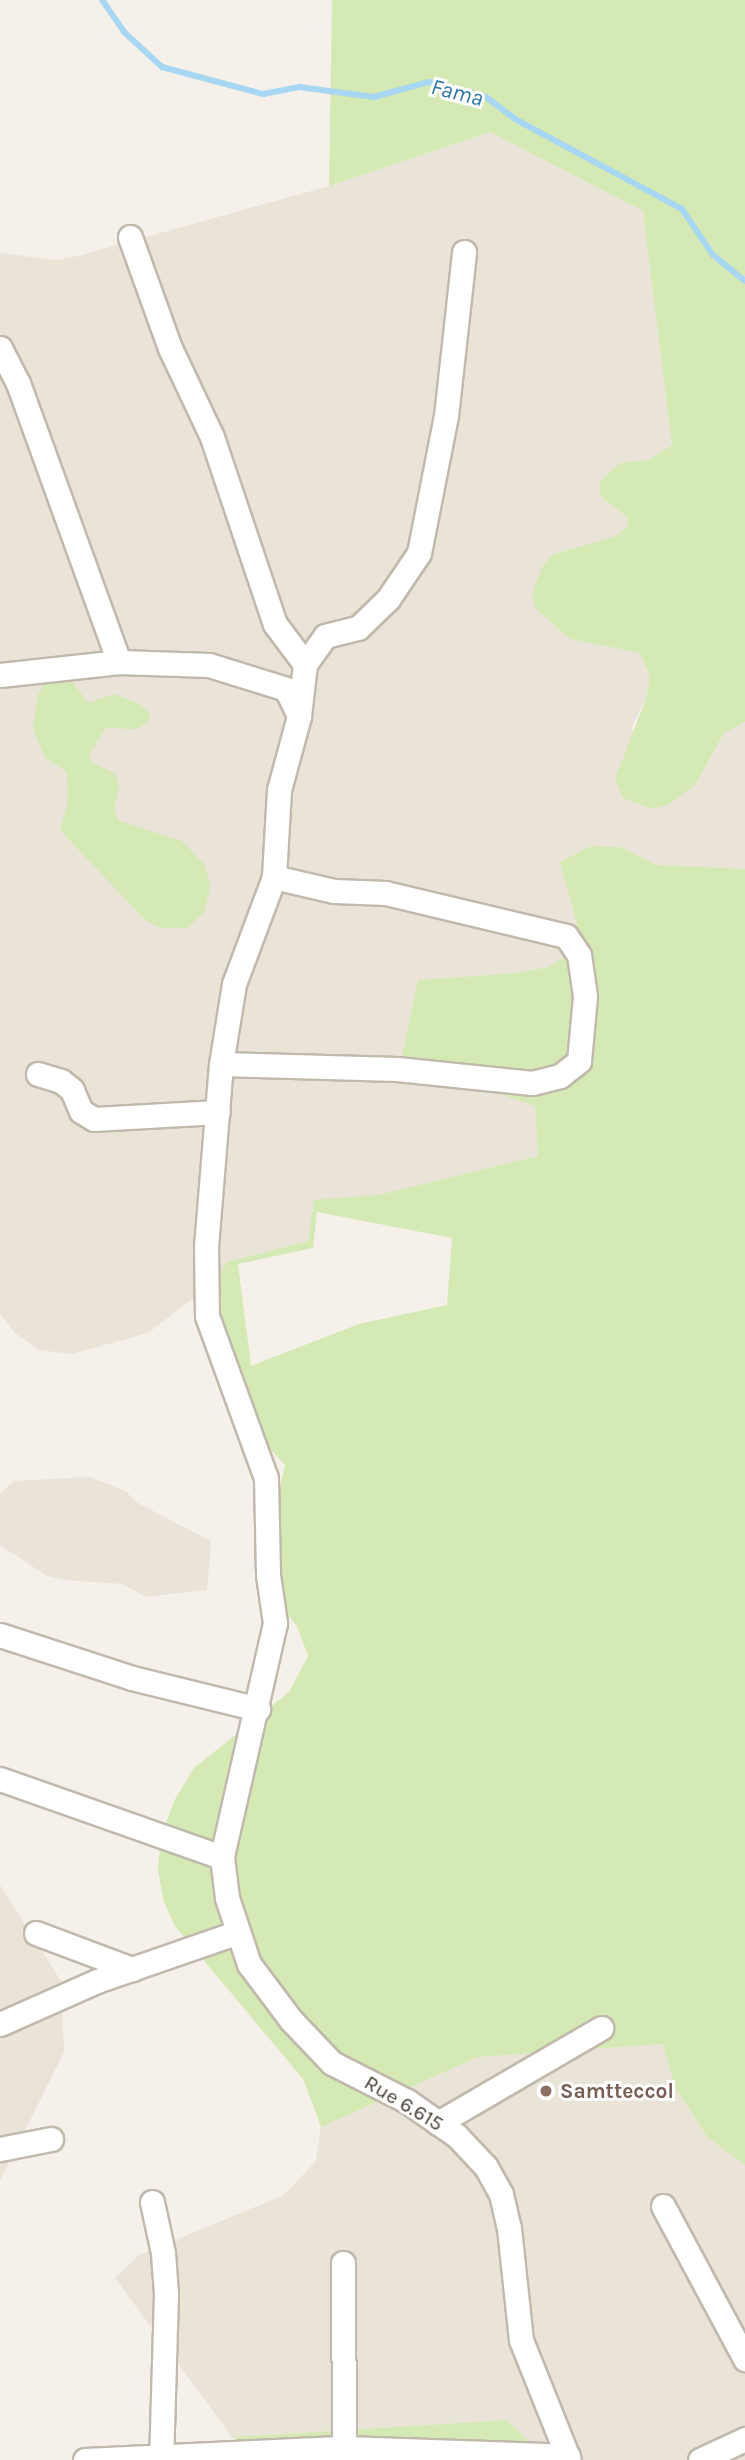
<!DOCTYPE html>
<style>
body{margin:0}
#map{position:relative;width:745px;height:2460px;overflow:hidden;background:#f5f1ea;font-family:Karla,sans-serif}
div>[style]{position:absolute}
.residential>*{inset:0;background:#e9e3d8}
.green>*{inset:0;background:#d4e9b3}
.stream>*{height:6px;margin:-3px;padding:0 3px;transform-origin:3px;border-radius:3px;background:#a7d7f2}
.roads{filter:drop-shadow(2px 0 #c1b9ac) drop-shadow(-2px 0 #c1b9ac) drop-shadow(0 2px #c1b9ac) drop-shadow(0 -2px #c1b9ac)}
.minor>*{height:23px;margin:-11.5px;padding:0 11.5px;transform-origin:11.5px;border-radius:11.5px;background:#fff}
.dots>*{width:19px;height:19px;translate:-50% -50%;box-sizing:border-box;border:4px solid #fff;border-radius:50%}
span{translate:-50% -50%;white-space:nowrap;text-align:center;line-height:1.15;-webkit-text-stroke:6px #fff;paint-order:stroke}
.education-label{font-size:21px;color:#785e54;font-weight:700}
.left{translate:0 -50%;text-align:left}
.street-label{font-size:21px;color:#4a4238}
.water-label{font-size:23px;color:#2c79a7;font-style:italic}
</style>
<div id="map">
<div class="residential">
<div style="clip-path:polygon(490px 132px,643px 211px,672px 445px,649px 460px,620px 463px,600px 496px,629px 519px,628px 526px,614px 537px,554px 554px,570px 639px,640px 653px,650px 678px,646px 699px,631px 728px,695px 785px,724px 733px,745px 722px,745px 869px,657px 865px,621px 847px,591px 846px,560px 862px,577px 925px,576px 943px,566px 956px,548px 967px,516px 973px,418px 980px,401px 1061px,535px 1106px,538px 1156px,378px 1195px,314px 1201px,308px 1241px,227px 1262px,217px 1280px,148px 1333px,72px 1354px,39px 1350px,15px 1333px,0 1314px,0 253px,56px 260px,78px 256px,329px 186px)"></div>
<div style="clip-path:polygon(90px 1477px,125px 1491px,138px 1503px,211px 1541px,207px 1590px,145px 1597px,123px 1584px,65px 1580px,47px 1576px,0 1545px,0 1494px,14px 1481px)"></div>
<div style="clip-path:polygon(0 1885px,61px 1981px,64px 2052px,0 2181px)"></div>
<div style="clip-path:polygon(663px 2044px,675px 2087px,707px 2137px,745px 2165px,745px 2460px,548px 2460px,507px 2420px,232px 2437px,115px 2278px,139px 2255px,284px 2195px,316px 2161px,321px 2127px,478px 2057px)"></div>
</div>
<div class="green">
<div style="clip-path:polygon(332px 0,745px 0,745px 722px,724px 733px,695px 785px,669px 804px,653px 809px,623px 798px,615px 779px,646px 699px,650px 677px,640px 653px,570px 639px,536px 609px,532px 595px,542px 567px,554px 554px,614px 537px,628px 526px,628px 518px,600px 496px,600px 481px,620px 463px,649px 460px,672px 445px,643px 211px,490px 132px,329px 186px)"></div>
<div style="clip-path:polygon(61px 675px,71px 680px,88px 703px,114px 694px,139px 704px,150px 714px,147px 723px,136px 729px,106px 728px,89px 755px,91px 762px,116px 774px,119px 785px,114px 809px,119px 821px,182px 841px,205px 865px,210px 886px,205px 911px,187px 928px,161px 928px,145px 920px,60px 830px,68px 802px,67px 772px,45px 758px,33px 729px,38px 695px,47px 680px)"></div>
<div style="clip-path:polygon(evenodd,591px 846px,621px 847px,657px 865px,745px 869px,745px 2165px,707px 2137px,675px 2087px,663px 2044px,478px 2057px,321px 2127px,303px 2079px,175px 1926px,163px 1900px,158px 1869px,161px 1837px,174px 1801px,194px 1768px,289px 1692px,308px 1656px,297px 1626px,278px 1604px,273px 1520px,285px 1465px,264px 1442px,217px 1356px,217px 1280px,227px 1262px,308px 1241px,314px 1200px,378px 1195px,538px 1156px,535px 1106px,401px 1061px,418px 980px,516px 973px,548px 967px,566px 956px,576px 943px,577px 925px,560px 862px,591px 846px,317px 1212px,452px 1238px,447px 1305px,359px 1324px,251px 1366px,238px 1264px,313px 1248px,317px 1212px)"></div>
<div style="clip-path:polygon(507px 2420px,548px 2460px,283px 2460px,232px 2437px)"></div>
</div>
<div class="stream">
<div style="left:102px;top:0;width:39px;rotate:55deg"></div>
<div style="left:124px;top:32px;width:52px;rotate:42.6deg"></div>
<div style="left:162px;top:67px;width:105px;rotate:15deg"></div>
<div style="left:263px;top:94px;width:37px;rotate:-11deg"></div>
<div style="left:299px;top:87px;width:76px;rotate:7.6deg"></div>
<div style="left:374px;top:97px;width:57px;rotate:-15.3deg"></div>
<div style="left:429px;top:82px;width:59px;rotate:14.7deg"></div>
<div style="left:486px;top:97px;width:36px;rotate:37deg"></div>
<div style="left:515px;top:119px;width:190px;rotate:28.3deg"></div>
<div style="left:682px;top:209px;width:55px;rotate:56deg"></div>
<div style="left:713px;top:255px;width:41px;rotate:39.1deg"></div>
</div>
<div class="roads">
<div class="minor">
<div style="left:130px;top:237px;width:118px;rotate:70.2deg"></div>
<div style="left:170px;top:348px;width:98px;rotate:64.7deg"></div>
<div style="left:212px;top:437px;width:197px;rotate:71.4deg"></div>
<div style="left:275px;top:624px;width:50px;rotate:53.1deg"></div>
<div style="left:0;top:348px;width:39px;rotate:63deg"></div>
<div style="left:18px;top:383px;width:297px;rotate:70.1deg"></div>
<div style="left:0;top:675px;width:120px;rotate:-6.2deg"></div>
<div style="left:119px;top:662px;width:90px;rotate:1.9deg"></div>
<div style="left:209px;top:665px;width:81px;rotate:17.3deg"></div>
<div style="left:286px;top:689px;width:30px;rotate:64deg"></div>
<div style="left:299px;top:716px;width:77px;rotate:105.1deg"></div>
<div style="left:279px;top:790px;width:87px;rotate:93.3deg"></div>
<div style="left:274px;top:877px;width:114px;rotate:110.5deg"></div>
<div style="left:234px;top:984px;width:81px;rotate:99.2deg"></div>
<div style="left:221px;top:1064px;width:183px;rotate:94.7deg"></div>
<div style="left:206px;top:1246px;width:70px;rotate:89.2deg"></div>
<div style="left:207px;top:1316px;width:172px;rotate:70deg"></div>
<div style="left:266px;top:1478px;width:97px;rotate:88.8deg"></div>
<div style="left:268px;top:1575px;width:49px;rotate:81.7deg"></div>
<div style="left:275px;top:1623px;width:240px;rotate:102.8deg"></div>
<div style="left:222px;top:1857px;width:41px;rotate:83deg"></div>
<div style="left:227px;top:1898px;width:70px;rotate:71.6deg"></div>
<div style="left:249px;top:1964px;width:70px;rotate:53.1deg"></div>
<div style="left:291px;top:2020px;width:59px;rotate:46.4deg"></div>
<div style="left:332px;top:2063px;width:84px;rotate:26.9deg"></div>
<div style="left:407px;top:2101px;width:61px;rotate:35deg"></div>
<div style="left:457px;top:2136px;width:42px;rotate:46.9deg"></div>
<div style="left:486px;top:2167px;width:31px;rotate:61deg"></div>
<div style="left:501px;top:2194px;width:35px;rotate:77deg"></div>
<div style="left:509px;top:2228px;width:113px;rotate:83.9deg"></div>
<div style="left:521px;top:2340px;width:129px;rotate:68.2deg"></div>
<div style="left:299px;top:716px;width:52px;rotate:-83.4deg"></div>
<div style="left:305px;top:664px;width:34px;rotate:-54deg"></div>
<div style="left:325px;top:636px;width:34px;rotate:-14deg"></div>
<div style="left:358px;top:628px;width:42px;rotate:-44deg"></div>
<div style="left:388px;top:599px;width:55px;rotate:-56deg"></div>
<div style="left:419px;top:553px;width:140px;rotate:-78.9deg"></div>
<div style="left:446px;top:416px;width:165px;rotate:-83.7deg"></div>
<div style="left:221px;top:1064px;width:176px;rotate:1.6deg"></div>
<div style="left:397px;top:1069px;width:136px;rotate:5.9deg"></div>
<div style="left:532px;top:1083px;width:29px;rotate:-14deg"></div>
<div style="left:560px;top:1076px;width:24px;rotate:-38deg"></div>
<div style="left:579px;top:1061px;width:65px;rotate:-84.7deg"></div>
<div style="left:585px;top:996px;width:41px;rotate:-98.3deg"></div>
<div style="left:579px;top:955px;width:23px;rotate:-124deg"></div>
<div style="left:566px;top:936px;width:185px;rotate:-166.6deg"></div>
<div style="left:386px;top:893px;width:52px;rotate:-177.8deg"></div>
<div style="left:334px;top:891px;width:62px;rotate:-166.9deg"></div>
<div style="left:38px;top:1074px;width:24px;rotate:17deg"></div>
<div style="left:61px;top:1081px;width:14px;rotate:39deg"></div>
<div style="left:72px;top:1090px;width:23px;rotate:67deg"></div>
<div style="left:81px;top:1111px;width:15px;rotate:32deg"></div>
<div style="left:94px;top:1119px;width:124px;rotate:-3.2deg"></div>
<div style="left:0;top:1635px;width:139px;rotate:18deg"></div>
<div style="left:132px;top:1678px;width:130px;rotate:13.8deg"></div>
<div style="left:0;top:1779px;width:235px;rotate:19.4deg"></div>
<div style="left:36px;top:1933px;width:103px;rotate:20.6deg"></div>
<div style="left:0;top:2024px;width:106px;rotate:-23.9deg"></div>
<div style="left:97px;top:1981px;width:147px;rotate:-19.1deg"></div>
<div style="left:438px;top:2123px;width:189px;rotate:-30.2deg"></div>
<div style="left:0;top:2149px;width:52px;rotate:-11.1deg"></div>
<div style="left:152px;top:2202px;width:52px;rotate:77.8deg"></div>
<div style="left:163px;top:2253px;width:41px;rotate:85.8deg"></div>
<div style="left:166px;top:2294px;width:166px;rotate:91.7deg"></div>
<div style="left:663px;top:2206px;width:174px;rotate:61.8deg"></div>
<div style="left:343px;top:2263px;width:197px;rotate:89.7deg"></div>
<div style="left:85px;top:2460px;width:259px;rotate:-2.7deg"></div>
<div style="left:344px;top:2448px;width:224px;rotate:2deg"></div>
<div style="left:700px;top:2460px;width:50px;rotate:-25deg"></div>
</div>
</div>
<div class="dots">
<div style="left:546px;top:2091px;background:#8d6e63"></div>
</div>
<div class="education-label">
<span class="left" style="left:560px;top:2091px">Samtteccol</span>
</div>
<div class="street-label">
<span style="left:404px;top:2103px;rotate:31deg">Rue 6.615</span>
</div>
<div class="water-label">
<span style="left:457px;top:93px;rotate:14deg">Fama</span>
</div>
</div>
